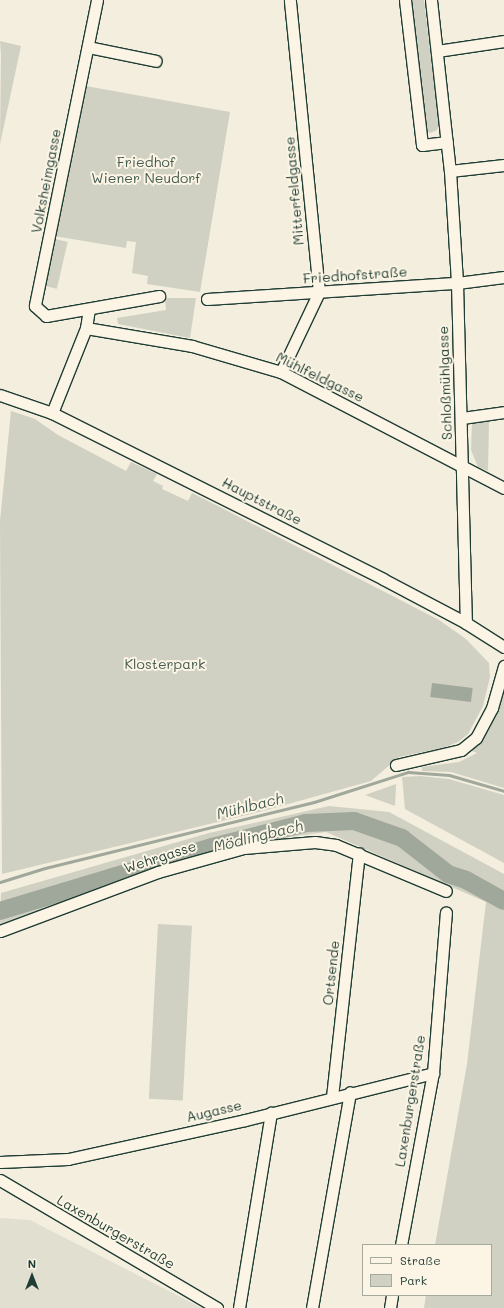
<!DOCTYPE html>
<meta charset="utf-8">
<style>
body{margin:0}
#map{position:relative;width:504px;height:1308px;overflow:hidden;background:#f3eede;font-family:Mali,sans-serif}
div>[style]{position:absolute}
.built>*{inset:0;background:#e1dfd0}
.green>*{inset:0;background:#d0d1c2;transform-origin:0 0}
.water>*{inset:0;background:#a0a89b;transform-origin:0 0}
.stream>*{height:3px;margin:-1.5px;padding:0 1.5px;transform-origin:1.5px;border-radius:1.5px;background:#a0a89b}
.river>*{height:18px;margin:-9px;padding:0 9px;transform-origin:9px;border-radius:9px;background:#a0a89b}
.roads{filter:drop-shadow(1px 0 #1f3d34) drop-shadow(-1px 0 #1f3d34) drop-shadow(0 1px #1f3d34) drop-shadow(0 -1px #1f3d34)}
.minor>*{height:11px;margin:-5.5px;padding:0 5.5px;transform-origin:5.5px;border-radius:5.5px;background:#fcf5e5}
span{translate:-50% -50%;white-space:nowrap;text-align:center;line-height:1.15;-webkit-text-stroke:4px #fcf5e5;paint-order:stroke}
.park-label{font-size:14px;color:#425b50}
.street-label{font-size:14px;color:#1f3d34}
.water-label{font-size:15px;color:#465d53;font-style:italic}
.legend{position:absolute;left:362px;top:1244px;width:130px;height:52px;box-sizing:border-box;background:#fcf5e5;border:1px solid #a4ab9e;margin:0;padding:5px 7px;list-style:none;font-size:12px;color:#1f3d34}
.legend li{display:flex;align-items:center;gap:8px;height:20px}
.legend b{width:20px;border:1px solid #a4ab9e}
.north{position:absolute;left:12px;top:1256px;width:40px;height:40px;-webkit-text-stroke:3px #fcf5e5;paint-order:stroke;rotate:0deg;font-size:11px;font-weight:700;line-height:16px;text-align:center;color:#1f3d34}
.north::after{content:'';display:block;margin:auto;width:14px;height:18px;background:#1f3d34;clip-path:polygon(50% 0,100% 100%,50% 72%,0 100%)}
</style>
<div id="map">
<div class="built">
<div style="clip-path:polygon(0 1218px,30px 1220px,202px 1308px,0 1308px)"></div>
</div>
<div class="green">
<div style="clip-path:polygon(410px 0,424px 0,439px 125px,437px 130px,430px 133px,424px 128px)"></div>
<div style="clip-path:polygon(0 41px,21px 46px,0 144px,1px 55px)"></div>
<div style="clip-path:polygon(86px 86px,230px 112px,200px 292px,147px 284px,148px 276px,132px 273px,136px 242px,127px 241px,126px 248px,54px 236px)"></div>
<div style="left:55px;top:239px;width:13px;height:48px;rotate:13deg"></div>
<div style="clip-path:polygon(165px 298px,196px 298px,190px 338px,118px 324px,117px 318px,166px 310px)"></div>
<div style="clip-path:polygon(11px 411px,35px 419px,58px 435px,126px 471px,131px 462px,157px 474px,153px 481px,163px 486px,162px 489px,188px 501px,192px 493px,214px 504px,439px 620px,466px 639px,489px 663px,490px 677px,483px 706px,468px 734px,458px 742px,443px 748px,399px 757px,371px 781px,263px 811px,2px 874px,0 521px)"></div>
<div style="clip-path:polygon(489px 421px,488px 471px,478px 467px,471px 450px,472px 424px)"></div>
<div style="clip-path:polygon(504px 693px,504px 788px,451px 772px,422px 771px,422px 767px,459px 762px,477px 753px,467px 749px,479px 741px)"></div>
<div style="clip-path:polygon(420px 776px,449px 779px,504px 795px,504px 863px,405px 809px,402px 777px)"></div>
<div style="clip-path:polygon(396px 784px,395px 806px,365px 795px)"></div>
<div style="clip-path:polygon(329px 806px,389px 812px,504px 874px,504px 1308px,424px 1308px,426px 1295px,491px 1295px,491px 1245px,435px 1245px,467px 1064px,486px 902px,326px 832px,237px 844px,232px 839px,136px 864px,130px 876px,0 925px,1px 893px,209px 833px)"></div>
<div style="left:158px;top:924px;width:34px;height:175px;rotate:3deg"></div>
</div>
<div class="water">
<div style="left:432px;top:683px;width:41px;height:14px;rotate:7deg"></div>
</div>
<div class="stream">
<div style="left:0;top:882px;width:47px;rotate:-17.3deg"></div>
<div style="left:45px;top:868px;width:277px;rotate:-13.8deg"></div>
<div style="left:314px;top:802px;width:99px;rotate:-17.7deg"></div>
<div style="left:408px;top:772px;width:41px;rotate:4.2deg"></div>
<div style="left:449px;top:775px;width:57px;rotate:16.2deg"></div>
</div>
<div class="river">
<div style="left:0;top:911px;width:221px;rotate:-16.8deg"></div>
<div style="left:212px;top:847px;width:97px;rotate:-14.3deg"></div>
<div style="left:306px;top:823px;width:48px;rotate:-2.4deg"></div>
<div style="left:354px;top:821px;width:51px;rotate:19.5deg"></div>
<div style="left:402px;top:838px;width:58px;rotate:38deg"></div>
<div style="left:448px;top:874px;width:19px;rotate:18deg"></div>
<div style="left:466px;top:880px;width:43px;rotate:28.9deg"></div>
</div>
<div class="roads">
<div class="minor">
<div style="left:97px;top:0;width:312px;rotate:101.5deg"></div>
<div style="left:35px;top:306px;width:15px;rotate:42deg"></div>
<div style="left:46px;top:316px;width:115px;rotate:-10deg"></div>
<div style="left:405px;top:0;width:146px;rotate:83.3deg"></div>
<div style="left:422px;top:145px;width:25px;rotate:-7deg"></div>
<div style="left:431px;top:0;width:172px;rotate:83.7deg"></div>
<div style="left:450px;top:171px;width:112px;rotate:86.4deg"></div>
<div style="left:457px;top:283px;width:340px;rotate:88.5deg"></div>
<div style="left:88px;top:47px;width:69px;rotate:11.6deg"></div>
<div style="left:437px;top:51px;width:68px;rotate:-8.5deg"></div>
<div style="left:450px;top:171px;width:54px;rotate:-6.3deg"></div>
<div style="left:207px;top:299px;width:251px;rotate:-3.7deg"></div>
<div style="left:457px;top:283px;width:47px;rotate:-7.3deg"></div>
<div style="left:86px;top:328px;width:108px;rotate:9.6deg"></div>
<div style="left:192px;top:346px;width:93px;rotate:16.3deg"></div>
<div style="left:281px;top:372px;width:251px;rotate:27.5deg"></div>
<div style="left:281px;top:372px;width:89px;rotate:-64.6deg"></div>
<div style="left:319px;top:292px;width:293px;rotate:-95.7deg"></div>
<div style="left:0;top:395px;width:55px;rotate:19.1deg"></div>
<div style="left:52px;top:413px;width:370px;rotate:26.6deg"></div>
<div style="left:383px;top:579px;width:94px;rotate:27.9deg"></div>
<div style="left:466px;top:623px;width:45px;rotate:32.3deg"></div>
<div style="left:52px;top:413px;width:92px;rotate:-68.2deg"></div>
<div style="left:86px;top:328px;width:19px;rotate:-81deg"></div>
<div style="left:462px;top:418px;width:42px;rotate:-8.1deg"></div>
<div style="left:396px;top:765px;width:67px;rotate:-13deg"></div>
<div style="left:461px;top:750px;width:19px;rotate:-39deg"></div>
<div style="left:476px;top:738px;width:34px;rotate:-62deg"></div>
<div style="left:492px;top:708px;width:44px;rotate:-74.1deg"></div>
<div style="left:0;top:931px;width:169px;rotate:-20.5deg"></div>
<div style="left:158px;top:872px;width:89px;rotate:-15.6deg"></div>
<div style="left:244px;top:848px;width:71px;rotate:-4.8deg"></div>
<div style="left:315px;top:842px;width:21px;rotate:8deg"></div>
<div style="left:336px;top:845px;width:119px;rotate:22.7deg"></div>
<div style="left:332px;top:1097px;width:245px;rotate:-83.7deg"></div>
<div style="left:0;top:1162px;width:68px;rotate:-2.5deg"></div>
<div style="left:68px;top:1159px;width:181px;rotate:-12.4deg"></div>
<div style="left:245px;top:1120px;width:194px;rotate:-14deg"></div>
<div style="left:0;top:1180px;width:252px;rotate:30.5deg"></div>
<div style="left:401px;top:1245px;width:175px;rotate:-79.5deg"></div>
<div style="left:433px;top:1073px;width:161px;rotate:-85.4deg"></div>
<div style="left:239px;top:1308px;width:198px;rotate:-80.7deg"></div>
<div style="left:312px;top:1308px;width:219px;rotate:-80deg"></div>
<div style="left:390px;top:1308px;width:13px;rotate:-81deg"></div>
</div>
</div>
<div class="park-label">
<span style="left:146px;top:170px">Friedhof<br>Wiener Neudorf</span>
<span style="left:165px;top:664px">Klosterpark</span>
</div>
<div class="street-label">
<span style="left:46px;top:181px;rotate:-79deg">Volksheimgasse</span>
<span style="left:294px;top:191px;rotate:-95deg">Mitterfeldgasse</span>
<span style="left:355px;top:275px;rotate:-4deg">Friedhofstraße</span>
<span style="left:320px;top:377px;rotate:26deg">Mühlfeldgasse</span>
<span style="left:445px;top:383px;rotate:-92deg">Schloßmühlgasse</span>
<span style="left:262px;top:501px;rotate:27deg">Hauptstraße</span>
<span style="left:160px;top:857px;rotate:-18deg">Wehrgasse</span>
<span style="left:331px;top:973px;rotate:-84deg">Ortsende</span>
<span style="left:410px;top:1101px;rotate:-81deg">Laxenburgerstraße</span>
<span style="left:214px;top:1111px;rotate:-13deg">Augasse</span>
<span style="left:116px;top:1232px;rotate:30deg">Laxenburgerstraße</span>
</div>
<div class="water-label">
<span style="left:250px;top:806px;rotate:-14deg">Mühlbach</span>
<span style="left:258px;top:836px;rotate:-14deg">Mödlingbach</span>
</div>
<ul class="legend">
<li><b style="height:5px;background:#fcf5e5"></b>Straße</li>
<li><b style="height:11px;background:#d0d1c2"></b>Park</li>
</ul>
<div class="north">N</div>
</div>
